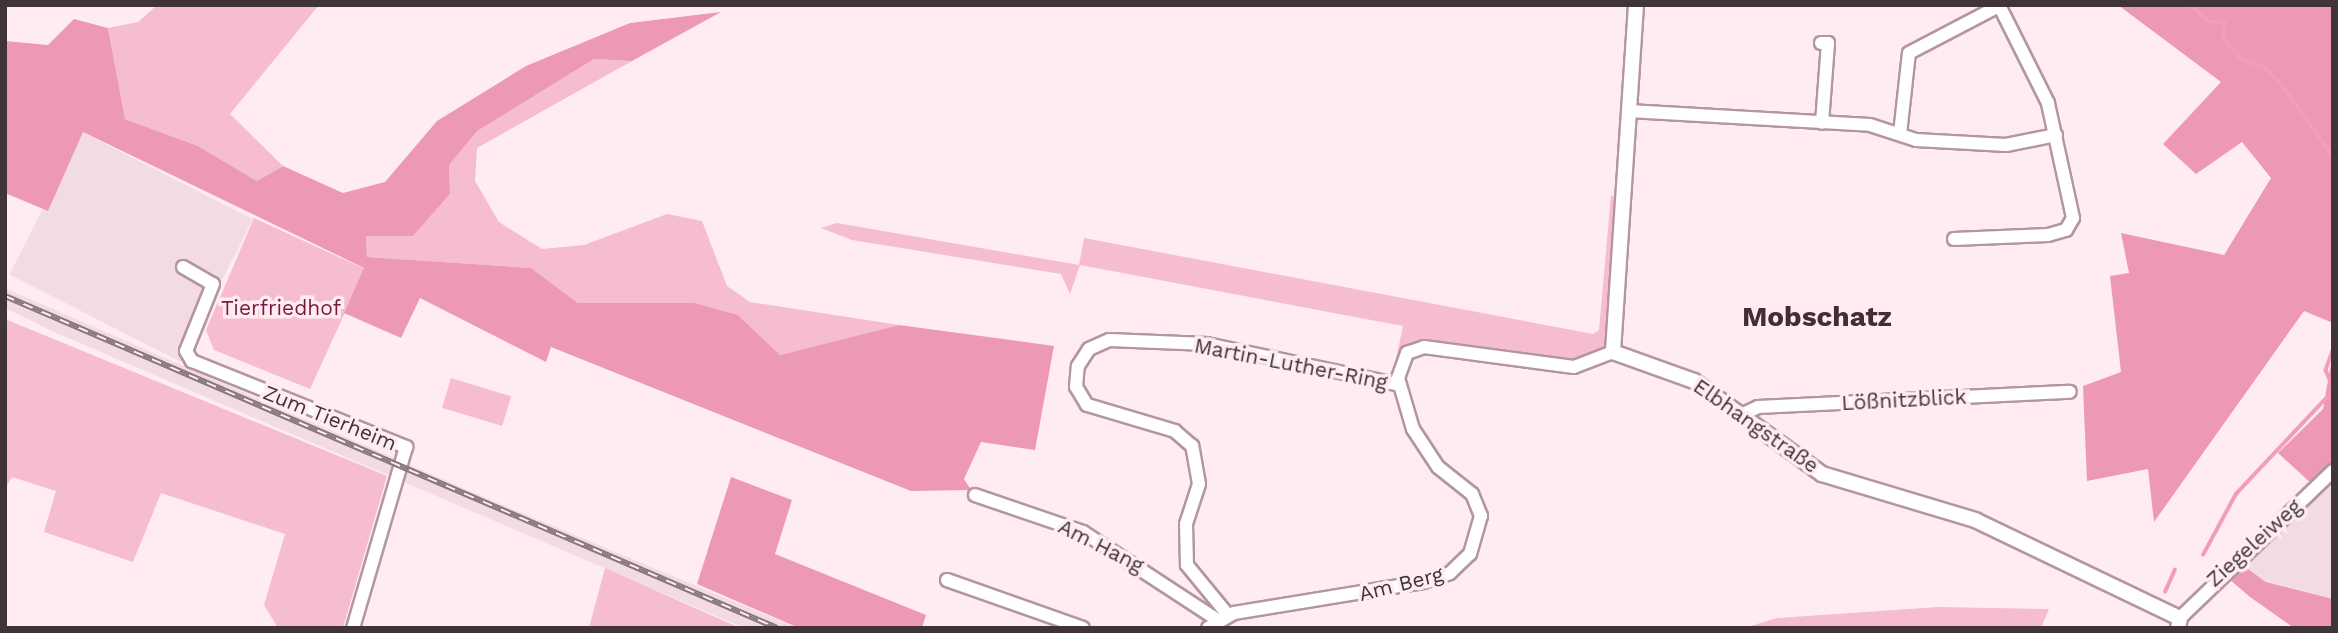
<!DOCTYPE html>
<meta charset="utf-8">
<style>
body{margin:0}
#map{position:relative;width:2338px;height:633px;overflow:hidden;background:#ffecf1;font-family:"Work Sans",sans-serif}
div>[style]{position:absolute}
.built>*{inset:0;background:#f3dbe2;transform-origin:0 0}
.green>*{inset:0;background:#f5bdcf;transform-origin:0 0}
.forest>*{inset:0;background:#ed99b5}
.stream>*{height:3.5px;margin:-1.75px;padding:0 1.75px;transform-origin:1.75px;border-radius:1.75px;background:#f19eba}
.roads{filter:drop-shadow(2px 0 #b3969e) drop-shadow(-2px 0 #b3969e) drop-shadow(0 2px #b3969e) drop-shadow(0 -2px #b3969e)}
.minor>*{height:12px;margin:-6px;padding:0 6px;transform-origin:6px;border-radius:6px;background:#fff}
.tertiary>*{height:14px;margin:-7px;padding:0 7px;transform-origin:7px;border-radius:7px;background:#fff}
.rail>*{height:6px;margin-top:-3px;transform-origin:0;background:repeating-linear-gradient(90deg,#ffecf1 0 10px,#85777a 0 20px);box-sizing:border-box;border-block:2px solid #85777a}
span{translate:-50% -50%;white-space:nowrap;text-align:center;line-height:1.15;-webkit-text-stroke:7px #ffecf1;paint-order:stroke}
.park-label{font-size:21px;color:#781844}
.street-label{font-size:21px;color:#403437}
.district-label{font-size:28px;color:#432c33;font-weight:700}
.frame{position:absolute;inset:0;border:7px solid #403437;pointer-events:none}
</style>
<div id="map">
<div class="built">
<div style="left:82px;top:132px;width:192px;height:160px;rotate:27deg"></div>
<div style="clip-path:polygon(5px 288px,472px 492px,797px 628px,744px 628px,54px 332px,5px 308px)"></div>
<div style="clip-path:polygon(2333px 471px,2333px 599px,2266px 581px,2236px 560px)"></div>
</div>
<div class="green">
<div style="clip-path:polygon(157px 5px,319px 5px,230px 114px,283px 166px,257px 181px,198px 146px,125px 119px,108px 28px,138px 22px)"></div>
<div style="clip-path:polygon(594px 59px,632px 61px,477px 148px,475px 181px,499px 222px,542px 249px,584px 245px,667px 214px,702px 221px,727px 286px,750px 302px,899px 325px,780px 355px,738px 315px,695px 303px,578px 303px,531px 268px,367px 257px,366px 236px,413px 236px,450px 194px,449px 165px,476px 131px)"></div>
<div style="clip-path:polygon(1611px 195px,1616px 197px,1607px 345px,1578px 361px,1423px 342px,1396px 359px,1403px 326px,1080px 265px,1070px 294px,1061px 274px,852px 240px,821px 228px,837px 223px,1079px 265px,1084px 238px,1593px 334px,1599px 330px)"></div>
<div style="clip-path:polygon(254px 218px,365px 269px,310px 389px,214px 350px,206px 330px)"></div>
<div style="clip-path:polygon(5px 319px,387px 476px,343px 628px,278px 628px,264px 605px,285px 534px,161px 493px,133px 562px,44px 532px,56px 491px,12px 477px,5px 489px)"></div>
<div style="left:451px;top:378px;width:63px;height:31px;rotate:17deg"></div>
<div style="clip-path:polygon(605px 568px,740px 628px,589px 628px)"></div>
<div style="clip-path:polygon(1938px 607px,2049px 609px,2041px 628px,1744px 628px,1777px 618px)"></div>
</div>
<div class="forest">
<div style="clip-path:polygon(2118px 5px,2333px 5px,2333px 323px,2304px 311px,2154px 522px,2148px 469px,2087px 481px,2083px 386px,2121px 372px,2110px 276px,2129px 273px,2121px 233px,2224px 255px,2271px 178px,2242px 142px,2196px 174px,2163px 144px,2221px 82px)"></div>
<div style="clip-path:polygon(721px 12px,632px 61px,594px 59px,477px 131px,449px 165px,450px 194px,413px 236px,366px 236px,367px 257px,531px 268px,578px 303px,695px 303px,738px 315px,780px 355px,899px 325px,1054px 346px,1035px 450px,981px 442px,964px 479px,971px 490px,911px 491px,551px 347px,546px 362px,420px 298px,401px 338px,344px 313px,364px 268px,83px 132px,48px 211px,5px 193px,5px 41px,48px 45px,74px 19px,108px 28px,125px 119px,198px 146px,257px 181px,283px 166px,343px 193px,385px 182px,437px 121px,526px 66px,630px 23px)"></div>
<div style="clip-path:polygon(2333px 352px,2333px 467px,2313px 485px,2278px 453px,2323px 409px)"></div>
<div style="clip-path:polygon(731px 477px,792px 500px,775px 554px,926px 615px,922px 628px,799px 628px,697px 584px)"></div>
<div style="clip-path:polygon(2236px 560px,2266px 582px,2333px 599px,2333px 628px,2294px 628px,2250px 597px,2222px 573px)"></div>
</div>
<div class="stream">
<div style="left:2191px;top:5px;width:23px;rotate:43deg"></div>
<div style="left:2208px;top:21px;width:17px;rotate:7deg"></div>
<div style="left:2225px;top:23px;width:15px;rotate:98deg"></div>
<div style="left:2223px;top:38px;width:28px;rotate:49deg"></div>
<div style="left:2241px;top:59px;width:24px;rotate:19deg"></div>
<div style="left:2264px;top:67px;width:27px;rotate:45deg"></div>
<div style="left:2283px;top:86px;width:86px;rotate:54.5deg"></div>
<div style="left:2333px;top:351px;width:20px;rotate:110deg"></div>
<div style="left:2326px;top:370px;width:18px;rotate:68deg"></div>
<div style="left:2203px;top:555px;width:69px;rotate:-61.6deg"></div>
<div style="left:2236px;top:494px;width:141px;rotate:-46.7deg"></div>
<div style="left:2165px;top:592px;width:24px;rotate:-66deg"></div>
</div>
<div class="roads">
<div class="minor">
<div style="left:1821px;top:43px;width:7px"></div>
<div style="left:1828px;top:43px;width:80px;rotate:94.3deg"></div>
<div style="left:1629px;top:111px;width:241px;rotate:3.3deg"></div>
<div style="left:1870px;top:125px;width:48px;rotate:18.1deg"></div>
<div style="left:1916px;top:140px;width:90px;rotate:3.2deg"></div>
<div style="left:2006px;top:145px;width:51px;rotate:-11.3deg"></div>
<div style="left:1900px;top:134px;width:81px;rotate:-83.7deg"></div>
<div style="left:1909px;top:53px;width:102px;rotate:-27.6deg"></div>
<div style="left:1954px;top:239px;width:94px;rotate:-2.4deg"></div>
<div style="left:2048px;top:235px;width:19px;rotate:-16deg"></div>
<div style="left:2066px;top:230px;width:14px;rotate:-60deg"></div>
<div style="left:2073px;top:218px;width:118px;rotate:-102.3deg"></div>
<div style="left:2048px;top:103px;width:110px;rotate:-116.6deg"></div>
<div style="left:183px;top:267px;width:34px;rotate:30deg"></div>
<div style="left:213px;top:284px;width:72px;rotate:111.9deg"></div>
<div style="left:186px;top:351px;width:12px;rotate:59deg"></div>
<div style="left:192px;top:361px;width:231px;rotate:21.9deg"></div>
<div style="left:406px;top:447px;width:189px;rotate:106.3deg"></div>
<div style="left:1741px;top:415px;width:19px;rotate:-25deg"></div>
<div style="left:1758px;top:407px;width:312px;rotate:-2.8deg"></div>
<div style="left:975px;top:495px;width:114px;rotate:18.9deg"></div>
<div style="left:1083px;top:532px;width:159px;rotate:33.2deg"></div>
<div style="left:947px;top:580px;width:144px;rotate:19.4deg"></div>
<div style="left:1228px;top:615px;width:65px;rotate:-129.4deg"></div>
<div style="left:1187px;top:565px;width:41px;rotate:-91.4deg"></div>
<div style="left:1186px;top:524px;width:42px;rotate:-72deg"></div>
<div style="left:1199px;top:484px;width:39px;rotate:-100deg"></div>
<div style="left:1192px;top:446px;width:23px;rotate:-139deg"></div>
<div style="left:1175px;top:431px;width:92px;rotate:-163.5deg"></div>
<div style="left:1087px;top:405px;width:21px;rotate:-121deg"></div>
<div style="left:1076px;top:387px;width:21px;rotate:-85deg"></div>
<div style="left:1078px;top:366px;width:20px;rotate:-57deg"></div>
<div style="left:1089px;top:349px;width:22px;rotate:-24deg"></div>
<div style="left:1109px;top:340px;width:98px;rotate:2.3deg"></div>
<div style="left:1207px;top:344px;width:197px;rotate:12deg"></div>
<div style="left:2180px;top:618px;width:212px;rotate:-43.9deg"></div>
<div style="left:1208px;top:628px;width:30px;rotate:-30deg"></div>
<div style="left:1234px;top:613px;width:192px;rotate:-9.3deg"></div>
<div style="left:1423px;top:582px;width:28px;rotate:-18deg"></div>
<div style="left:1450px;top:573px;width:28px;rotate:-44deg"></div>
<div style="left:1470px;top:554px;width:40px;rotate:-74deg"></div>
<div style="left:1481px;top:516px;width:24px;rotate:-112deg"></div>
<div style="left:1472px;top:494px;width:43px;rotate:-141.5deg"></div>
<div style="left:1438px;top:467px;width:45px;rotate:-123.3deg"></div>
<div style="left:1413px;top:429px;width:53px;rotate:-106.4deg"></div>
<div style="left:1398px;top:378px;width:27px;rotate:-70deg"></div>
<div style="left:1407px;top:353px;width:18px;rotate:-19deg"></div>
<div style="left:1424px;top:347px;width:151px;rotate:7.6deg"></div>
<div style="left:1574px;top:367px;width:42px;rotate:-21deg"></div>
</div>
<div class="tertiary">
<div style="left:1636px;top:5px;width:348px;rotate:93.8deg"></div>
<div style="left:1613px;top:352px;width:86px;rotate:19.7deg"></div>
<div style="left:1694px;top:381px;width:158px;rotate:36deg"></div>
<div style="left:1822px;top:474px;width:160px;rotate:16.7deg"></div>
<div style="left:1975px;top:520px;width:227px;rotate:25.6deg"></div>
<div style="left:2180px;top:618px;width:10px;rotate:101deg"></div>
</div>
</div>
<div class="rail">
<div style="left:5px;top:296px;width:840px;rotate:23.27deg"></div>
</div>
<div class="park-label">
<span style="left:281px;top:308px">Tierfriedhof</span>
</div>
<div class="street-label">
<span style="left:1291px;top:364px;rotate:11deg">Martin-Luther-Ring</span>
<span style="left:1904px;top:400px;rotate:-3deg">Lößnitzblick</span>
<span style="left:330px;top:418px;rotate:22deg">Zum Tierheim</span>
<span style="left:1756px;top:426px;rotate:35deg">Elbhangstraße</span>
<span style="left:2254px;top:543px;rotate:-42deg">Ziegeleiweg</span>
<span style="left:1101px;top:546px;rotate:27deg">Am Hang</span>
<span style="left:1401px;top:584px;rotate:-14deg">Am Berg</span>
</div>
<div class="district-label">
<span style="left:1817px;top:317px">Mobschatz</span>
</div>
<div class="frame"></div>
</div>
